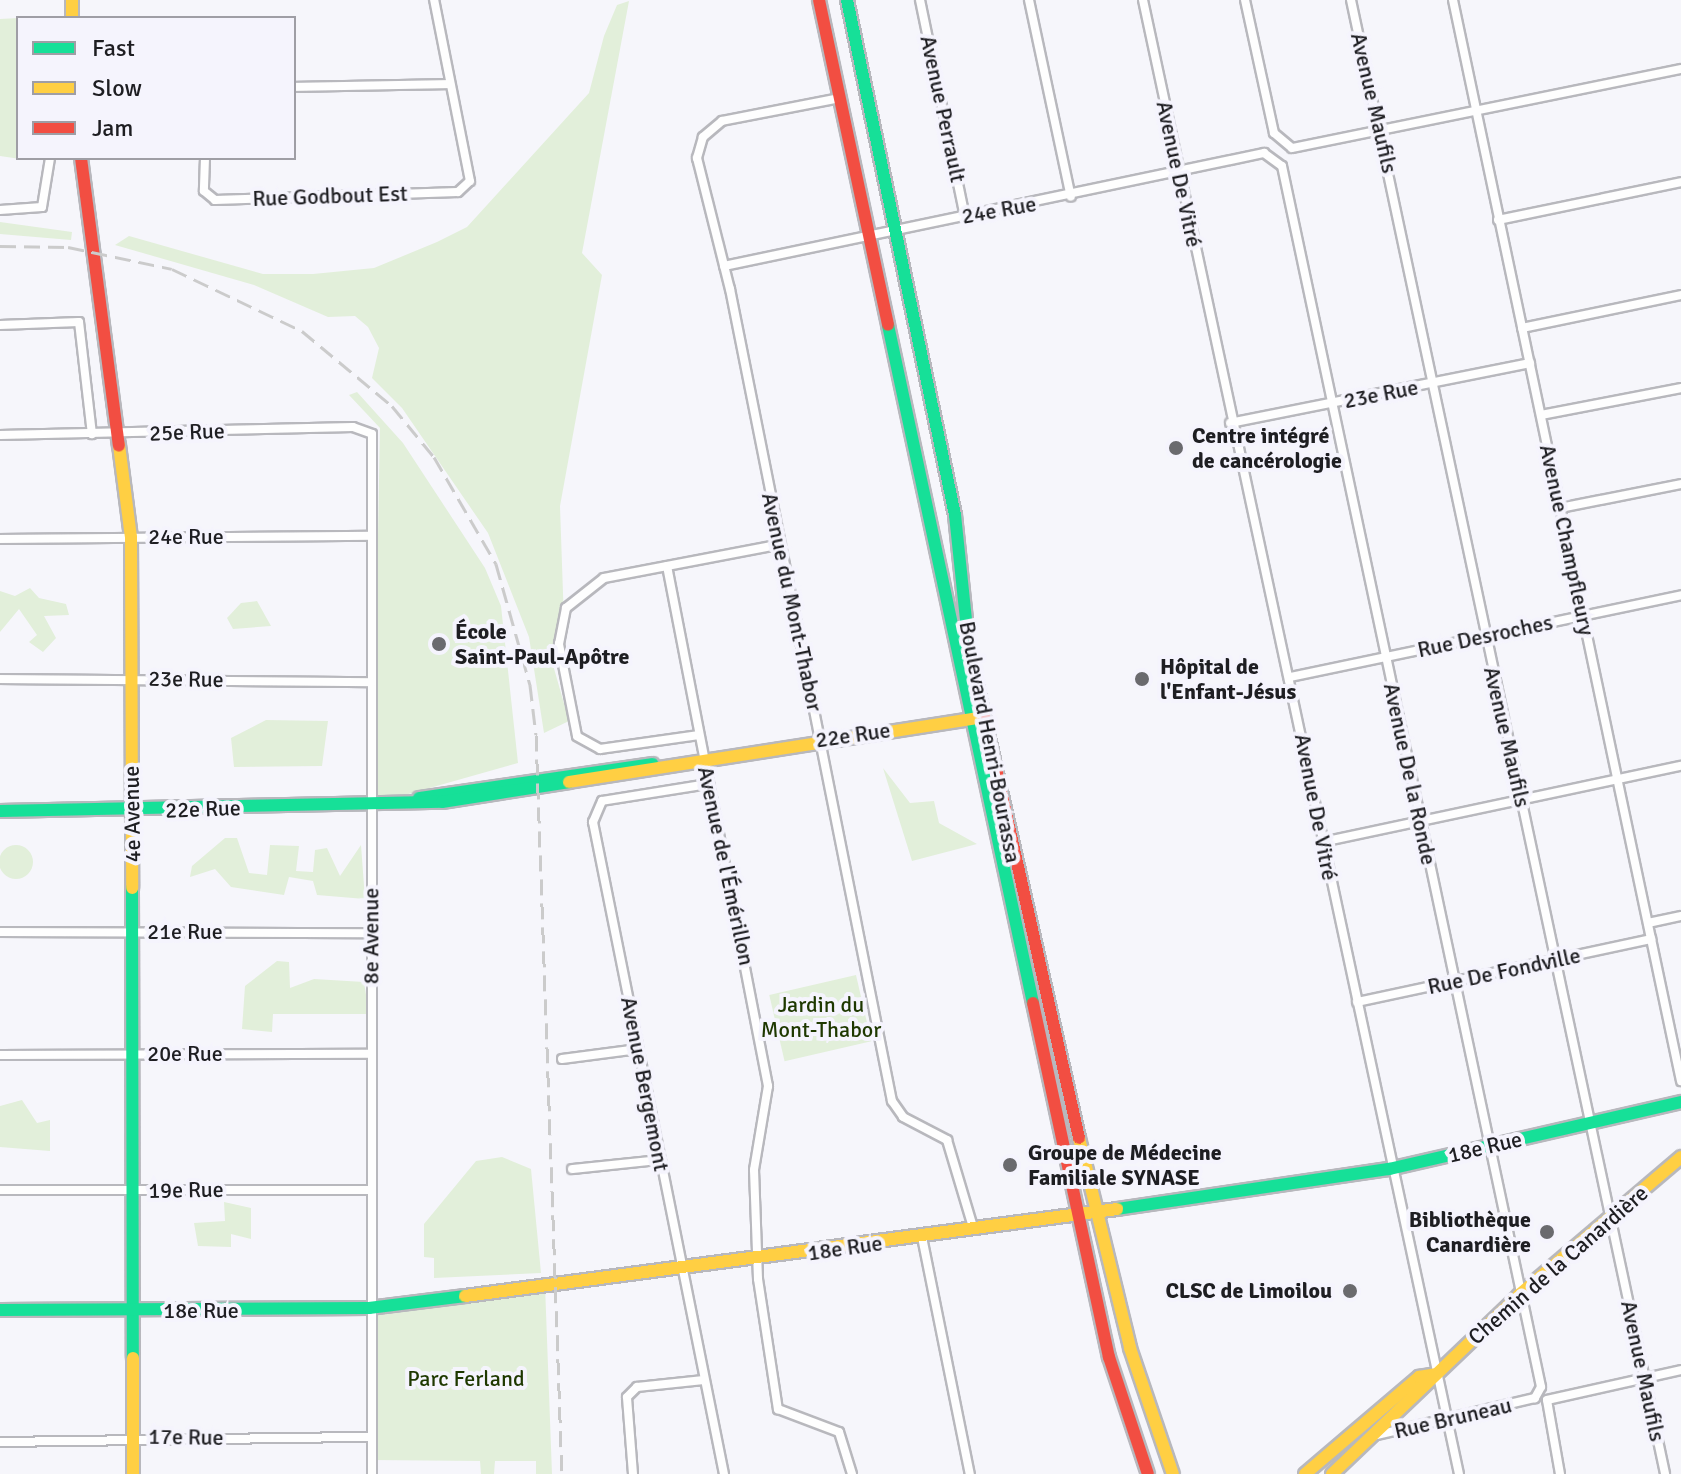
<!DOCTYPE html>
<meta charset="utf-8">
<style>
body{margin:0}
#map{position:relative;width:1681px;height:1474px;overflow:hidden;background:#f6f6fb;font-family:Signika,sans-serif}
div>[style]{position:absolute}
.green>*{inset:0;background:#e2efda;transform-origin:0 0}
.round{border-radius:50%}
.roads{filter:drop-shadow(2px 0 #b8b8bd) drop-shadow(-2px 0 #b8b8bd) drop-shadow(0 2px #b8b8bd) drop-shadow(0 -2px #b8b8bd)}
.street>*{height:8px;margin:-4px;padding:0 4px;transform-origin:4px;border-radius:4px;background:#fefefe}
.fast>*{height:12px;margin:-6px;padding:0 6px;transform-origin:6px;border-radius:6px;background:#16e098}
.slow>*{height:12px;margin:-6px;padding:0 6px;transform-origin:6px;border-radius:6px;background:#ffcf43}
.jam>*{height:12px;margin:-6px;padding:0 6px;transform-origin:6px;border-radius:6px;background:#f24e42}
.rail>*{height:3px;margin-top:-1.5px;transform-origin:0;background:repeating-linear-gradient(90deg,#cbcbcb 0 16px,transparent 0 24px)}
.dots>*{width:22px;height:22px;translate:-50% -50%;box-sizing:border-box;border:4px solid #f5f4fd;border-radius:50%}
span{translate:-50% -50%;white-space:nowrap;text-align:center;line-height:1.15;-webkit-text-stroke:8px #f5f4fd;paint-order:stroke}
.street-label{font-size:22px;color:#1e1e22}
.poi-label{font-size:22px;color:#1e1e22;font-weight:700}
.left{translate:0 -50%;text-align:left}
.right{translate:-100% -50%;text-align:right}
.park-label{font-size:22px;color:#1e3800}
.legend{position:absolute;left:16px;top:16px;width:280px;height:144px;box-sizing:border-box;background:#f5f4fd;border:2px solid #9f9ea5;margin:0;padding:10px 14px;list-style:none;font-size:24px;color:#1e1e22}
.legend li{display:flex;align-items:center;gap:16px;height:40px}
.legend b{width:40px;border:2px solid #9f9ea5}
</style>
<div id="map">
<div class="green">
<div style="clip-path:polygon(629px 1px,582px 253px,602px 275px,560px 506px,564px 622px,551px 658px,569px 721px,544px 733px,529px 637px,488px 533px,402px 408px,372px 378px,379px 348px,368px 327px,355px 316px,328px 317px,254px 285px,115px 245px,129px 236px,263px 274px,313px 274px,374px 268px,437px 242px,467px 227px,589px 93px,604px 36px,617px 5px)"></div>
<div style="clip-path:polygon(19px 18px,18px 158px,59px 159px,27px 160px,0 156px,0 19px)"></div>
<div style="clip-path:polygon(0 222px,72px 232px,71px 240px,0 234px)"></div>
<div style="clip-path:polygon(357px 392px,403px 443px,485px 568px,501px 606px,518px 763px,373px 804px,380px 428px,349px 395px)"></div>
<div style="clip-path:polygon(30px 588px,39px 598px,66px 604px,69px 615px,44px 616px,56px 638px,43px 652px,29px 642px,37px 635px,19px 609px,0 632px,0 591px,15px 596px)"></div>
<div style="clip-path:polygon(257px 601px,271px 626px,233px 629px,227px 618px,241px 603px)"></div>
<div style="clip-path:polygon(266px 720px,328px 721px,322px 766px,234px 767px,231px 738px)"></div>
<div style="clip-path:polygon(883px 768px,910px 803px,934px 801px,939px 823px,977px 844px,912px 861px)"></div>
<div style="clip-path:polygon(225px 838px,237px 838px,249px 873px,267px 875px,270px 845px,299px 846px,296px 871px,313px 872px,315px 850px,327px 848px,340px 876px,361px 845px,365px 899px,317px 895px,313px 881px,289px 877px,284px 895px,231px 887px,215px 869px,190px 877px,192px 866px)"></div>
<div class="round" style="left:-1px;top:845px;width:34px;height:34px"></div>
<div style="clip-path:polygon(277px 961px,289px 962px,290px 988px,314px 979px,364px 982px,369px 1014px,273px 1014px,272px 1032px,242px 1029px,245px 986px)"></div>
<div style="left:856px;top:975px;width:68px;height:89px;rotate:77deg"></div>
<div style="clip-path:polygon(22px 1100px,37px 1123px,50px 1120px,50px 1151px,0 1147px,0 1106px)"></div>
<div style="clip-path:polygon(502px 1157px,531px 1169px,541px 1273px,434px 1278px,434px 1258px,424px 1257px,424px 1224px,476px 1161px)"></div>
<div style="clip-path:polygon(224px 1202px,251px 1208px,251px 1239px,231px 1234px,231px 1247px,198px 1246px,194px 1223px,225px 1221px)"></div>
<div style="clip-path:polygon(545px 1285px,552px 1474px,536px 1474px,536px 1461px,495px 1461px,494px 1474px,481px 1474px,480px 1461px,372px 1460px,369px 1308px)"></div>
</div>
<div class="roads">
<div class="street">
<div style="left:920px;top:0;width:222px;rotate:78.3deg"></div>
<div style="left:1029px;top:0;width:201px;rotate:78deg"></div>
<div style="left:1143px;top:0;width:1507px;rotate:77.9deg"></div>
<div style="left:1245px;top:0;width:136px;rotate:77.7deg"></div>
<div style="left:1274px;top:133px;width:23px;rotate:40deg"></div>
<div style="left:1292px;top:148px;width:397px;rotate:-11.5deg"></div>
<div style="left:1351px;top:0;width:1507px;rotate:77.97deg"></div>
<div style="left:1453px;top:0;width:1105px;rotate:78.09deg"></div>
<div style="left:294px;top:87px;width:155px;rotate:-1.1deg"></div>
<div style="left:840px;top:98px;width:120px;rotate:169deg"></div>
<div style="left:722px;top:121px;width:25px;rotate:140deg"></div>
<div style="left:703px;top:137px;width:22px;rotate:106deg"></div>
<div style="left:697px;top:158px;width:135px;rotate:75.9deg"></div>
<div style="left:730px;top:289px;width:828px;rotate:78.72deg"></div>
<div style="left:892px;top:1101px;width:19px;rotate:55deg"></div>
<div style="left:903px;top:1117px;width:50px;rotate:27.6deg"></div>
<div style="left:947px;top:1140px;width:91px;rotate:73.4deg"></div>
<div style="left:205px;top:158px;width:33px;rotate:92deg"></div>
<div style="left:204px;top:191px;width:14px;rotate:39deg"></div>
<div style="left:215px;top:200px;width:243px;rotate:-1.9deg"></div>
<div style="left:458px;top:192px;width:16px;rotate:-43deg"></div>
<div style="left:470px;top:181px;width:185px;rotate:-101.2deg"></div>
<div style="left:0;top:210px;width:42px;rotate:-4.1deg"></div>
<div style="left:42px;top:207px;width:50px;rotate:-80.7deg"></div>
<div style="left:1498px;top:220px;width:187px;rotate:-11.7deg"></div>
<div style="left:724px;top:266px;width:552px;rotate:-11.82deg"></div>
<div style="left:1264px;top:153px;width:22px;rotate:36deg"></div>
<div style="left:1282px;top:166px;width:1248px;rotate:78.02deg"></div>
<div style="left:1541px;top:1387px;width:13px;rotate:119deg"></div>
<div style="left:1535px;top:1398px;width:166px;rotate:166.8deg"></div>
<div style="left:0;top:325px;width:79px;rotate:-2.2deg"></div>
<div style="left:79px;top:322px;width:113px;rotate:83.4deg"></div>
<div style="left:1522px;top:328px;width:162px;rotate:-11.7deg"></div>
<div style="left:1541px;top:415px;width:143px;rotate:-10.9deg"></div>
<div style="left:1230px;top:423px;width:306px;rotate:-11.3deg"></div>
<div style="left:0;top:435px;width:353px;rotate:-1.3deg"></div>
<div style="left:353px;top:427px;width:20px;rotate:20deg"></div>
<div style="left:372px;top:434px;width:1040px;rotate:90deg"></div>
<div style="left:1560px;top:508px;width:123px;rotate:-11.2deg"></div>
<div style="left:0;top:539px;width:371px;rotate:-0.5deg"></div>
<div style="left:667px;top:566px;width:530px;rotate:79.01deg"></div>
<div style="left:768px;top:1086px;width:85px;rotate:99.5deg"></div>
<div style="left:754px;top:1170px;width:109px;rotate:87.9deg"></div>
<div style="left:758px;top:1279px;width:132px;rotate:81.3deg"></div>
<div style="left:778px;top:1409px;width:65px;rotate:20.7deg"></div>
<div style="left:839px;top:1432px;width:44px;rotate:72.8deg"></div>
<div style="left:1290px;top:677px;width:400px;rotate:-11.8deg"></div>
<div style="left:0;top:679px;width:372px;rotate:0.5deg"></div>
<div style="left:699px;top:735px;width:100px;rotate:172deg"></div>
<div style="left:600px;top:749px;width:26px;rotate:-151deg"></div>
<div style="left:577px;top:736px;width:94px;rotate:-101.1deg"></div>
<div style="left:559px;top:644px;width:37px;rotate:-79deg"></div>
<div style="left:566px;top:608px;width:48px;rotate:-38.3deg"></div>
<div style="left:604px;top:578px;width:176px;rotate:-10.8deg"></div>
<div style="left:708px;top:784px;width:107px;rotate:170.9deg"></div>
<div style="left:602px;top:801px;width:23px;rotate:113deg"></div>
<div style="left:593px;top:822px;width:665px;rotate:78.64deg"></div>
<div style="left:1322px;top:842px;width:367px;rotate:-12deg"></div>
<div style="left:1648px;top:923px;width:34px;rotate:-12deg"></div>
<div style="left:0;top:932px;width:371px;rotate:0.2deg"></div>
<div style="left:1357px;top:1002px;width:301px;rotate:-12.1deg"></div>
<div style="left:0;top:1055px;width:371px;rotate:-0.2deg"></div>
<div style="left:562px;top:1059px;width:77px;rotate:-7.5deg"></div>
<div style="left:572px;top:1169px;width:87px;rotate:-5.9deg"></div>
<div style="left:0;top:1190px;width:371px"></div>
<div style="left:922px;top:1237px;width:242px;rotate:78.6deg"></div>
<div style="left:0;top:1442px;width:372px;rotate:-0.8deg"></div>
<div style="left:633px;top:1474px;width:77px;rotate:-94.5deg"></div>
<div style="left:627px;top:1397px;width:14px;rotate:-45deg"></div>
<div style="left:637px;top:1387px;width:67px;rotate:-6deg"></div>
<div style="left:1560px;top:1474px;width:75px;rotate:-100deg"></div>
<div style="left:1547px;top:1400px;width:137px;rotate:-12.6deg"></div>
</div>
<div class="fast">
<div style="left:847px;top:0;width:526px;rotate:78.16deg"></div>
<div style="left:955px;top:515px;width:135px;rotate:84deg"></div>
<div style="left:888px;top:325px;width:693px;rotate:77.93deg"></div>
<div style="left:419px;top:798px;width:236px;rotate:-8.3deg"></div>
<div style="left:0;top:811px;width:442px;rotate:-1.2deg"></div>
<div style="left:442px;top:802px;width:129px;rotate:-8.9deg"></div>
<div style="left:132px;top:888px;width:470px;rotate:89.9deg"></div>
<div style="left:1117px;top:1209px;width:275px;rotate:-8.4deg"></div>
<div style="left:1389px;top:1169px;width:300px;rotate:-12.9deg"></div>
<div style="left:0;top:1310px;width:369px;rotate:-0.3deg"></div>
<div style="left:369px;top:1308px;width:97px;rotate:-7.1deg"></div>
</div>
<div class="slow">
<div style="left:72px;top:0;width:18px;rotate:90deg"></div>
<div style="left:119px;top:445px;width:93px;rotate:82.6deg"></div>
<div style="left:131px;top:537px;width:351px;rotate:89.8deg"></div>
<div style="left:569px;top:782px;width:412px;rotate:-8.9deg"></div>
<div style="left:1079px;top:1138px;width:216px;rotate:76.3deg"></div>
<div style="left:1130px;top:1348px;width:133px;rotate:71.2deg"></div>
<div style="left:465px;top:1296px;width:658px;rotate:-7.6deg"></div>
<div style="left:133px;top:1358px;width:116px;rotate:90deg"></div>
<div style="left:1305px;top:1474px;width:150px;rotate:-40.4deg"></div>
<div style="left:1419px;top:1377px;width:17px;rotate:-10deg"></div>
<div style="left:1332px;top:1474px;width:259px;rotate:-43.7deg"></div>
<div style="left:1519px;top:1295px;width:213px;rotate:-40.4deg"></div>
</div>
<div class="jam">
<div style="left:819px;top:0;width:332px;rotate:78deg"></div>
<div style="left:81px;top:158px;width:290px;rotate:82.5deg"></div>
<div style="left:969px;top:649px;width:501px;rotate:77.32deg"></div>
<div style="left:1033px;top:1003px;width:362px;rotate:77.9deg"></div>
<div style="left:1109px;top:1357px;width:123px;rotate:71.6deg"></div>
</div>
</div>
<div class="rail">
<div style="left:0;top:246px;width:68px;rotate:0.8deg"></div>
<div style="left:68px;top:247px;width:106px;rotate:11.9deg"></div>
<div style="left:172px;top:269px;width:144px;rotate:25.5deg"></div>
<div style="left:302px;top:331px;width:117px;rotate:39.8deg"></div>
<div style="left:392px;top:406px;width:66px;rotate:50.5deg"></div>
<div style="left:434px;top:457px;width:124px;rotate:59.9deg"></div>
<div style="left:496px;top:564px;width:126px;rotate:74.3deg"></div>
<div style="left:530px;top:685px;width:50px;rotate:83.2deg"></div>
<div style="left:536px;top:735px;width:739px;rotate:87.99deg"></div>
</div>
<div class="dots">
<div style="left:1176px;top:448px;background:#6a6a6e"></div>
<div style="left:439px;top:644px;background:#6a6a6e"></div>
<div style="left:1142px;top:679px;background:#6a6a6e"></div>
<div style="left:1010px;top:1165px;background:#6a6a6e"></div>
<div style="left:1547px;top:1232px;background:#6a6a6e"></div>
<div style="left:1350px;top:1291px;background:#6a6a6e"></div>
</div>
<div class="street-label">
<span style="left:1374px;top:103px;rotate:77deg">Avenue Maufils</span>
<span style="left:943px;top:109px;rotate:78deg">Avenue Perrault</span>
<span style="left:1179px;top:174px;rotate:78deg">Avenue De Vitré</span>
<span style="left:330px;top:196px;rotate:-2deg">Rue Godbout Est</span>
<span style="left:999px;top:210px;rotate:-10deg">24e Rue</span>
<span style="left:1381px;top:394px;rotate:-11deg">23e Rue</span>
<span style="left:187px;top:432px;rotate:-2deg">25e Rue</span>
<span style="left:186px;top:537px">24e Rue</span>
<span style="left:1567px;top:540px;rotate:78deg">Avenue Champfleury</span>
<span style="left:792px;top:602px;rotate:78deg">Avenue du Mont-Thabor</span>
<span style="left:1485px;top:636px;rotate:-12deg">Rue Desroches</span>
<span style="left:186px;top:679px;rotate:1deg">23e Rue</span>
<span style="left:853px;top:735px;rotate:-8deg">22e Rue</span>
<span style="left:1507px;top:737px;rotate:77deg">Avenue Maufils</span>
<span style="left:990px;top:742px;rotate:79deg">Boulevard Henri-Bourassa</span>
<span style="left:1410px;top:774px;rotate:78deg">Avenue De la Ronde</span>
<span style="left:1316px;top:807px;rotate:79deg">Avenue De Vitré</span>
<span style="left:203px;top:809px;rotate:-2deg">22e Rue</span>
<span style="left:132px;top:814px;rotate:-91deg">4e Avenue</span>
<span style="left:726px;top:866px;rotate:78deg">Avenue de l'Émérillon</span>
<span style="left:185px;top:932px">21e Rue</span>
<span style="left:371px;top:936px;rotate:-90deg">8e Avenue</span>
<span style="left:1504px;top:971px;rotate:-12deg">Rue De Fondville</span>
<span style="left:185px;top:1054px">20e Rue</span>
<span style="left:645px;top:1084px;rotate:79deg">Avenue Bergemont</span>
<span style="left:1485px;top:1147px;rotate:-13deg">18e Rue</span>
<span style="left:186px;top:1190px;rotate:-1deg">19e Rue</span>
<span style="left:845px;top:1248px;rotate:-8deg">18e Rue</span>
<span style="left:1558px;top:1265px;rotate:-41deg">Chemin de la Canardière</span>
<span style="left:201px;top:1311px">18e Rue</span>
<span style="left:1643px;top:1371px;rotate:78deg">Avenue Maufils</span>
<span style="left:1453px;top:1418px;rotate:-13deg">Rue Bruneau</span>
<span style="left:186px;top:1437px;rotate:1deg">17e Rue</span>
</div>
<div class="poi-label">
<span class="left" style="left:1192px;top:448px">Centre intégré<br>de cancérologie</span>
<span class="left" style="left:455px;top:644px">École<br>Saint-Paul-Apôtre</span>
<span class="left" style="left:1160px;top:679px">Hôpital de<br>l'Enfant-Jésus</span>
<span class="left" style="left:1028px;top:1165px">Groupe de Médecine<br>Familiale SYNASE</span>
<span class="right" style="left:1531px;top:1232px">Bibliothèque<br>Canardière</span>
<span class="right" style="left:1332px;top:1291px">CLSC de Limoilou</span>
</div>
<div class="park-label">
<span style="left:821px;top:1017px">Jardin du<br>Mont-Thabor</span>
<span style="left:466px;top:1379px">Parc Ferland</span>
</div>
<ul class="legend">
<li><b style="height:10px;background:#16e098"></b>Fast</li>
<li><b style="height:10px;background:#ffcf43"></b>Slow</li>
<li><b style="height:10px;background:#f24e42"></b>Jam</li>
</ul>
</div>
